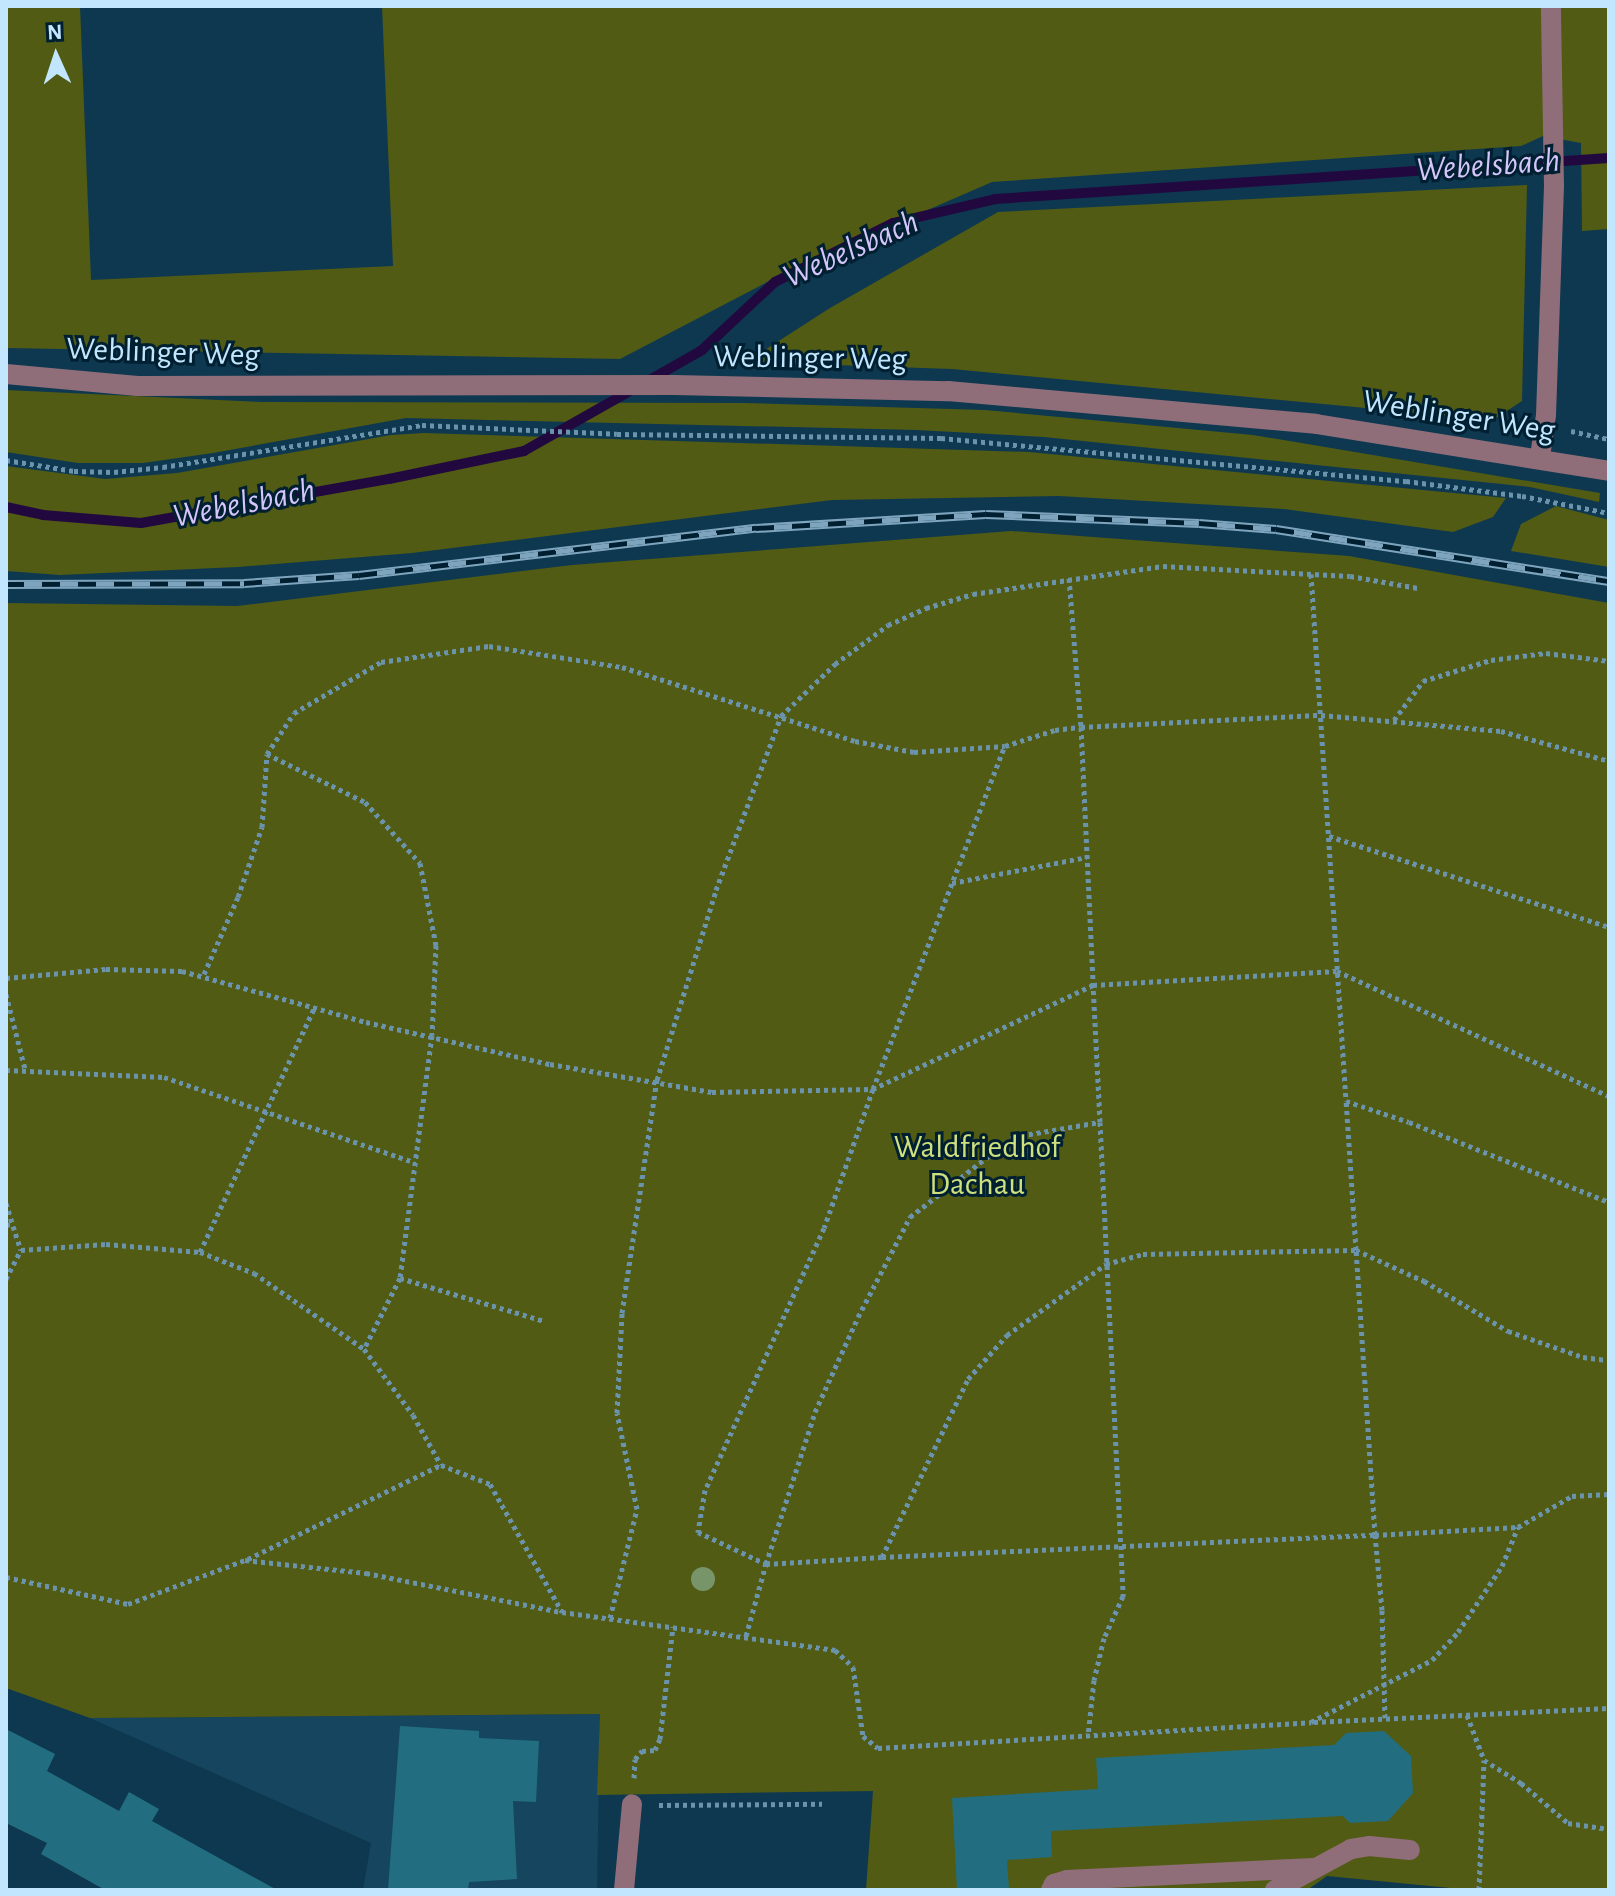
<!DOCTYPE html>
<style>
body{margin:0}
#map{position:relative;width:1615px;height:1896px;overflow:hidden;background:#0e3850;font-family:"Alegreya Sans",sans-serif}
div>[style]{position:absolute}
.built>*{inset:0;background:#16455f}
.green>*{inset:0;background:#515b14}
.stream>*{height:10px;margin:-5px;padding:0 5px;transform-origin:5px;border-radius:5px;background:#210940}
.building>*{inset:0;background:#226e80}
.path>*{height:5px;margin-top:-2.5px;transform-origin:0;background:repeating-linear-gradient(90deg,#6b93ab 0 4px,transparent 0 8px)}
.minor>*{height:20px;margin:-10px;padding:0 10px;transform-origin:10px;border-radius:10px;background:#906e79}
.rail>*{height:9px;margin-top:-4.5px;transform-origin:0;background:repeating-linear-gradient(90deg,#001f31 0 18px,#7ea5bd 0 36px);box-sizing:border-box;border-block:2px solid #7ea5bd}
.trees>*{width:24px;height:24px;margin:-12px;border-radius:50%;background:#789569}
span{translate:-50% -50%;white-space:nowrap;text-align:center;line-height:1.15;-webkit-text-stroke:6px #001f31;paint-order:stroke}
.street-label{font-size:32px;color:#c1e6fe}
.park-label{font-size:32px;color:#cfe17d}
.water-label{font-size:34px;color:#d4c5fb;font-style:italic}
.frame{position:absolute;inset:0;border:8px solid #c1e6fe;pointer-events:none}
.north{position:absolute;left:16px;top:16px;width:80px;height:80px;-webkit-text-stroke:6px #001f31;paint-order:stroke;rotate:357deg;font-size:22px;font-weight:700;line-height:32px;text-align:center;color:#c1e6fe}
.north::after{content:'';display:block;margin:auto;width:28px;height:36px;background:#c1e6fe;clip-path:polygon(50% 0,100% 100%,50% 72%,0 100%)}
</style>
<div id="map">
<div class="built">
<div style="clip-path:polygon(600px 1714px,597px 1890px,363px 1890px,371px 1843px,90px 1718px)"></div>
</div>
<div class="green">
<div style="clip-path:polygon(6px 6px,80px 6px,91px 280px,393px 266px,382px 6px,1609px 6px,1609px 229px,1582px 231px,1581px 143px,1543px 136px,1521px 146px,992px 182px,792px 269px,620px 359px,6px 348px)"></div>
<div style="clip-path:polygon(1527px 185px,1522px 401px,1493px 420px,952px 369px,746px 362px,830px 308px,998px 212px)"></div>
<div style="clip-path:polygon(6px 390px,262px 402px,744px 403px,985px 410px,1253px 435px,1600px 493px,1599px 502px,1530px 487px,1044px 437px,917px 430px,406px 418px,213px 453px,143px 463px,78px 463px,6px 452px)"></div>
<div style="clip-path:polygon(424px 433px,1029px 452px,1506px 498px,1493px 517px,1453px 532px,1284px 509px,1059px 496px,832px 500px,412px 553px,238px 567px,60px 575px,6px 571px,6px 466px,105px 479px,177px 473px,391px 435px)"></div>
<div style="clip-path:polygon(1556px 506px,1609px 520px,1609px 567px,1511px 551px,1521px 524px)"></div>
<div style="clip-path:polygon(1011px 531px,1349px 556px,1609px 603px,1609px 1890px,1471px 1890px,1327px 1876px,1307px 1890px,866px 1890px,873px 1791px,597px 1795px,600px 1714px,90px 1718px,6px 1688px,6px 603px,237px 606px,572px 565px)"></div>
</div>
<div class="stream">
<div style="left:646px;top:382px;width:64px;rotate:-29.7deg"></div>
<div style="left:702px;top:350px;width:100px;rotate:-43deg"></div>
<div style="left:775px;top:282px;width:132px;rotate:-26.6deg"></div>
<div style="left:893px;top:223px;width:105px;rotate:-13.2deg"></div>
<div style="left:995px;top:199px;width:615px;rotate:-3.82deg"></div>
<div style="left:6px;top:507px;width:38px;rotate:12deg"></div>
<div style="left:43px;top:515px;width:98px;rotate:4.7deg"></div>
<div style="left:141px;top:523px;width:252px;rotate:-10.1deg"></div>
<div style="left:389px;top:479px;width:138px;rotate:-11.7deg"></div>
<div style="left:524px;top:451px;width:124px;rotate:-29.5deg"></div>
</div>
<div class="building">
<div style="clip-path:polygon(400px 1726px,479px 1731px,479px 1738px,539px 1741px,536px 1802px,513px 1801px,517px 1879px,469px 1882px,468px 1890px,388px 1890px)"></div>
<div style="clip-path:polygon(6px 1729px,55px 1754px,47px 1771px,119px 1811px,129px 1792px,159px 1809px,152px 1821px,277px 1890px,105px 1890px,41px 1854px,47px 1843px,6px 1823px)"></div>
<div style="clip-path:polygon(1384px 1731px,1411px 1756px,1413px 1793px,1388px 1821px,1350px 1823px,1343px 1816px,1051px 1831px,1052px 1857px,1007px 1860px,1009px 1890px,957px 1890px,952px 1798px,1098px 1789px,1096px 1758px,1334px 1745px,1346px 1733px)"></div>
</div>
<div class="path">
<div style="left:1571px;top:431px;width:39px;rotate:12deg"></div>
<div style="left:6px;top:460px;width:69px;rotate:9.2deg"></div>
<div style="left:74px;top:471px;width:40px;rotate:1.4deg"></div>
<div style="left:114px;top:472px;width:49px;rotate:-5.8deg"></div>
<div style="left:163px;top:467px;width:262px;rotate:-9.2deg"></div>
<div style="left:422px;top:425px;width:195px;rotate:2.6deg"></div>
<div style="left:617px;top:434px;width:324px;rotate:0.7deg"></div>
<div style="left:941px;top:438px;width:467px;rotate:5.3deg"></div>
<div style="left:1406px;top:481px;width:117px;rotate:7.4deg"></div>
<div style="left:1522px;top:496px;width:89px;rotate:11.1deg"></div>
<div style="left:1311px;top:574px;width:528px;rotate:86.2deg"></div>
<div style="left:1069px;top:578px;width:149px;rotate:85.4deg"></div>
<div style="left:1081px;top:727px;width:258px;rotate:87.3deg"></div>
<div style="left:1093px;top:985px;width:243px;rotate:154.7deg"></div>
<div style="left:873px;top:1089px;width:147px;rotate:109.4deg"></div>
<div style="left:824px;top:1228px;width:288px;rotate:114.4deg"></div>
<div style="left:705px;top:1490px;width:43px;rotate:99.5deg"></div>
<div style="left:698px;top:1532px;width:75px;rotate:25.2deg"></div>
<div style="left:766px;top:1564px;width:160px;rotate:-72.1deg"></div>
<div style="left:815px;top:1412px;width:104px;rotate:-65.6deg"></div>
<div style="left:858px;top:1317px;width:113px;rotate:-62.5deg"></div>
<div style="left:910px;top:1217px;width:130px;rotate:-37.8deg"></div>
<div style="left:1013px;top:1137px;width:88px;rotate:-9.8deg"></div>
<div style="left:1100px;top:1122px;width:475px;rotate:87.2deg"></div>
<div style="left:1123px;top:1596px;width:46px;rotate:114.3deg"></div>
<div style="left:1104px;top:1638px;width:43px;rotate:103.4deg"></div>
<div style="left:1094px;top:1680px;width:56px;rotate:96.1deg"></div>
<div style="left:1394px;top:720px;width:49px;rotate:-53.4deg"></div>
<div style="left:1423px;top:681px;width:71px;rotate:-17.2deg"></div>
<div style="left:1491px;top:660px;width:55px;rotate:-7.3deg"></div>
<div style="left:1546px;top:653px;width:64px;rotate:7.2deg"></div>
<div style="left:267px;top:754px;width:109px;rotate:26.1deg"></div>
<div style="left:365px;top:802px;width:82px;rotate:48deg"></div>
<div style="left:420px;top:863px;width:84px;rotate:79deg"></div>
<div style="left:436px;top:945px;width:90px;rotate:92.5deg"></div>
<div style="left:432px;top:1035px;width:245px;rotate:97.5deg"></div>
<div style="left:400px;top:1278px;width:80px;rotate:116.9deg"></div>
<div style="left:1329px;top:836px;width:294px;rotate:18deg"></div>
<div style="left:952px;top:883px;width:137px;rotate:-10.9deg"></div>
<div style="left:204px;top:974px;width:84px;rotate:-66.2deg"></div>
<div style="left:238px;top:897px;width:74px;rotate:-71.1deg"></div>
<div style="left:262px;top:827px;width:73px;rotate:-86.1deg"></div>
<div style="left:267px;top:754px;width:49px;rotate:-56.6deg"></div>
<div style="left:294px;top:713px;width:101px;rotate:-30.4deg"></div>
<div style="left:381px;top:662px;width:109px;rotate:-8.4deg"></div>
<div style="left:489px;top:646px;width:135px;rotate:9deg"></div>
<div style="left:622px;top:667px;width:244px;rotate:17.6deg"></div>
<div style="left:855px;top:741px;width:60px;rotate:10.6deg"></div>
<div style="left:914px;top:752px;width:91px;rotate:-3.8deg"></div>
<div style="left:1005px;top:746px;width:52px;rotate:-17.7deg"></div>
<div style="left:1055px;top:730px;width:26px;rotate:-7deg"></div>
<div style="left:1081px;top:727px;width:240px;rotate:-2.9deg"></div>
<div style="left:1321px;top:715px;width:181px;rotate:5.1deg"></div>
<div style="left:1501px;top:731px;width:112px;rotate:15.5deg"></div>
<div style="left:6px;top:978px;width:100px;rotate:-5.1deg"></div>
<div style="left:106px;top:969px;width:76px;rotate:1.5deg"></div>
<div style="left:182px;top:971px;width:191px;rotate:15.5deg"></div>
<div style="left:366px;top:1022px;width:189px;rotate:12.9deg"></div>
<div style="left:550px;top:1064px;width:164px;rotate:9.8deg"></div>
<div style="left:712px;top:1092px;width:161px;rotate:-1.1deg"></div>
<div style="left:873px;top:1089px;width:368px;rotate:-69deg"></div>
<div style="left:6px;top:994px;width:77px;rotate:75.8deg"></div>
<div style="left:6px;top:1070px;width:158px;rotate:2.5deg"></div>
<div style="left:164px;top:1077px;width:264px;rotate:18.8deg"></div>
<div style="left:1100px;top:1122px;width:137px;rotate:-92.9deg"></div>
<div style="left:1093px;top:985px;width:244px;rotate:-3.3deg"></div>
<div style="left:1337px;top:971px;width:299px;rotate:24.7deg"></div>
<div style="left:6px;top:1203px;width:24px;rotate:73deg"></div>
<div style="left:6px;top:1224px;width:7px;rotate:16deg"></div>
<div style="left:13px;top:1226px;width:25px;rotate:72deg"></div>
<div style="left:21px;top:1250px;width:85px;rotate:-4deg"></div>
<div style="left:106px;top:1244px;width:94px;rotate:4.9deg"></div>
<div style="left:200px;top:1252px;width:58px;rotate:21.3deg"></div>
<div style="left:254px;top:1273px;width:134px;rotate:34.6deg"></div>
<div style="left:364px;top:1349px;width:82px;rotate:53.4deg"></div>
<div style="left:413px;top:1415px;width:57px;rotate:60.8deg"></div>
<div style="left:441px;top:1465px;width:53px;rotate:21.2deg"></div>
<div style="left:490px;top:1484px;width:147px;rotate:60.6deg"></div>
<div style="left:562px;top:1612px;width:276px;rotate:7.9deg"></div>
<div style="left:835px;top:1650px;width:25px;rotate:43deg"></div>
<div style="left:853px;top:1667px;width:70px;rotate:81.8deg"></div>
<div style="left:863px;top:1736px;width:19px;rotate:39deg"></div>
<div style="left:878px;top:1748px;width:434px;rotate:-3.4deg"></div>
<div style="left:1311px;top:1722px;width:136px;rotate:-27.1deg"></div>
<div style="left:1432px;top:1660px;width:38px;rotate:-47deg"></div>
<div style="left:1458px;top:1632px;width:79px;rotate:-56.3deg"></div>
<div style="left:1502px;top:1566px;width:42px;rotate:-67.7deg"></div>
<div style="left:1518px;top:1527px;width:62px;rotate:-29.9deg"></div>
<div style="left:1572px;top:1496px;width:37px;rotate:-3deg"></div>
<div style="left:200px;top:1252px;width:272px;rotate:-64.9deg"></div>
<div style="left:400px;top:1278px;width:150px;rotate:16.6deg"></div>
<div style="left:6px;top:1279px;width:33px;rotate:-63deg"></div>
<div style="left:882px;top:1557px;width:493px;rotate:-2.6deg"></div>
<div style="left:1375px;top:1535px;width:286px;rotate:-93.8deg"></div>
<div style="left:1356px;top:1250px;width:75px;rotate:24.5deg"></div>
<div style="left:1424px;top:1281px;width:98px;rotate:30.8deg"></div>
<div style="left:1508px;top:1331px;width:79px;rotate:19.1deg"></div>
<div style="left:1583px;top:1357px;width:26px;rotate:7deg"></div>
<div style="left:248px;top:1559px;width:215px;rotate:-26deg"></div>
<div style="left:6px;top:1577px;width:125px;rotate:12.5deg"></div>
<div style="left:128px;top:1604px;width:125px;rotate:-20.6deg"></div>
<div style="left:245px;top:1560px;width:122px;rotate:6.1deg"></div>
<div style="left:366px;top:1573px;width:200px;rotate:11.3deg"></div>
<div style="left:610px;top:1618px;width:112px;rotate:-76.1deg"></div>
<div style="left:637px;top:1509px;width:98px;rotate:-101.8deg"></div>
<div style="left:617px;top:1413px;width:100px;rotate:-87.1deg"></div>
<div style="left:622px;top:1313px;width:236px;rotate:-81.5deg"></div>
<div style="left:657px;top:1080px;width:199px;rotate:-72.7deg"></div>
<div style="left:716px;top:890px;width:186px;rotate:-69.5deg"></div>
<div style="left:781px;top:716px;width:75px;rotate:-43.9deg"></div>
<div style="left:835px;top:664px;width:66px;rotate:-36.3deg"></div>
<div style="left:888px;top:625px;width:42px;rotate:-24.1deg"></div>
<div style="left:926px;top:608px;width:49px;rotate:-16.6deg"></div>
<div style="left:973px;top:594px;width:192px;rotate:-8.4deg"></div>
<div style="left:1163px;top:566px;width:187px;rotate:3.1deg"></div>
<div style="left:1350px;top:576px;width:69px;rotate:10deg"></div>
<div style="left:746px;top:1636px;width:75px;rotate:-74.5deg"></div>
<div style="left:766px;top:1564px;width:116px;rotate:-3.5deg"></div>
<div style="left:882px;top:1557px;width:198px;rotate:-64.2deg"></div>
<div style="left:968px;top:1379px;width:59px;rotate:-48.4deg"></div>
<div style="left:1007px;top:1335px;width:122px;rotate:-35.6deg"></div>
<div style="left:1106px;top:1264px;width:38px;rotate:-15deg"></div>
<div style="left:1143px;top:1254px;width:213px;rotate:-1.1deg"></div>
<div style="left:1356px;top:1250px;width:149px;rotate:-93.8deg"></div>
<div style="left:1346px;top:1101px;width:66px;rotate:18.4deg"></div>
<div style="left:1409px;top:1122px;width:215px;rotate:21.8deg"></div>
<div style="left:1467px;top:1715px;width:48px;rotate:69.3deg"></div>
<div style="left:1484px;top:1760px;width:44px;rotate:31.9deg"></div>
<div style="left:1521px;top:1783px;width:62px;rotate:40.4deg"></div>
<div style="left:1568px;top:1823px;width:41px;rotate:8.3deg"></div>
<div style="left:1385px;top:1718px;width:108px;rotate:-91.6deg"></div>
<div style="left:1382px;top:1610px;width:75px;rotate:-95.3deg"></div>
<div style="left:1375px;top:1535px;width:143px;rotate:-3.2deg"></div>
<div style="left:1314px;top:1722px;width:295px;rotate:-2.7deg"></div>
<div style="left:634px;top:1778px;width:19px;rotate:-87deg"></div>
<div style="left:635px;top:1759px;width:11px;rotate:-49deg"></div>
<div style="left:642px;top:1751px;width:13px;rotate:-4deg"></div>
<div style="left:655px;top:1750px;width:12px;rotate:-66deg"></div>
<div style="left:660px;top:1739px;width:113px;rotate:-83.4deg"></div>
<div style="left:659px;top:1805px;width:163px;rotate:-0.4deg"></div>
<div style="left:1479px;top:1890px;width:130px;rotate:-87.8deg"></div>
</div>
<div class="minor">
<div style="left:6px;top:374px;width:132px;rotate:5.2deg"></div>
<div style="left:137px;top:386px;width:537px;rotate:-0.11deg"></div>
<div style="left:674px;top:385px;width:274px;rotate:1.3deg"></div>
<div style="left:948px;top:391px;width:369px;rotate:5.1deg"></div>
<div style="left:1316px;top:424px;width:297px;rotate:9.1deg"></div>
<div style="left:1540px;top:457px;width:42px;rotate:-81.9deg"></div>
<div style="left:1546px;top:415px;width:229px;rotate:-88deg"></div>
<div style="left:1554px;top:186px;width:180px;rotate:-91deg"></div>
<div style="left:624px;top:1890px;width:86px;rotate:-84.7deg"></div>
<div style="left:1051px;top:1890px;width:7px;rotate:-63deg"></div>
<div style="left:1054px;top:1884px;width:14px;rotate:-17deg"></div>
<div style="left:1067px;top:1880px;width:247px;rotate:-2.8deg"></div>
<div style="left:1275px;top:1890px;width:86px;rotate:-28.3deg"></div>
<div style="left:1351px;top:1849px;width:18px;rotate:-9deg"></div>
<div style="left:1369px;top:1846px;width:41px;rotate:5.6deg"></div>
</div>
<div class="rail">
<div style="left:6px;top:584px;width:238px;rotate:-0.2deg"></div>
<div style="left:244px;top:583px;width:115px;rotate:-4deg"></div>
<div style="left:359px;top:575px;width:400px;rotate:-6.8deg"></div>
<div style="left:756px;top:528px;width:230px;rotate:-3.5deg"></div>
<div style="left:986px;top:514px;width:213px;rotate:2.4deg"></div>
<div style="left:1199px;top:523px;width:77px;rotate:4.5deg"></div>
<div style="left:1276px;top:529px;width:337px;rotate:8.9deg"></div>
</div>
<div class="trees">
<div style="left:703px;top:1579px"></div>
</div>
<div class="street-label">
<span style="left:163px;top:352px;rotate:2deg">Weblinger Weg</span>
<span style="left:810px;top:358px;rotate:1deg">Weblinger Weg</span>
<span style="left:1459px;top:416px;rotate:9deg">Weblinger Weg</span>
</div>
<div class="park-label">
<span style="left:977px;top:1166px">Waldfriedhof<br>Dachau</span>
</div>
<div class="water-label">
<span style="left:1488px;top:166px;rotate:-4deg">Webelsbach</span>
<span style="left:851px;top:250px;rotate:-24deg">Webelsbach</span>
<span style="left:244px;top:504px;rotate:-11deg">Webelsbach</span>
</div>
<div class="frame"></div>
<div class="north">N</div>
</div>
